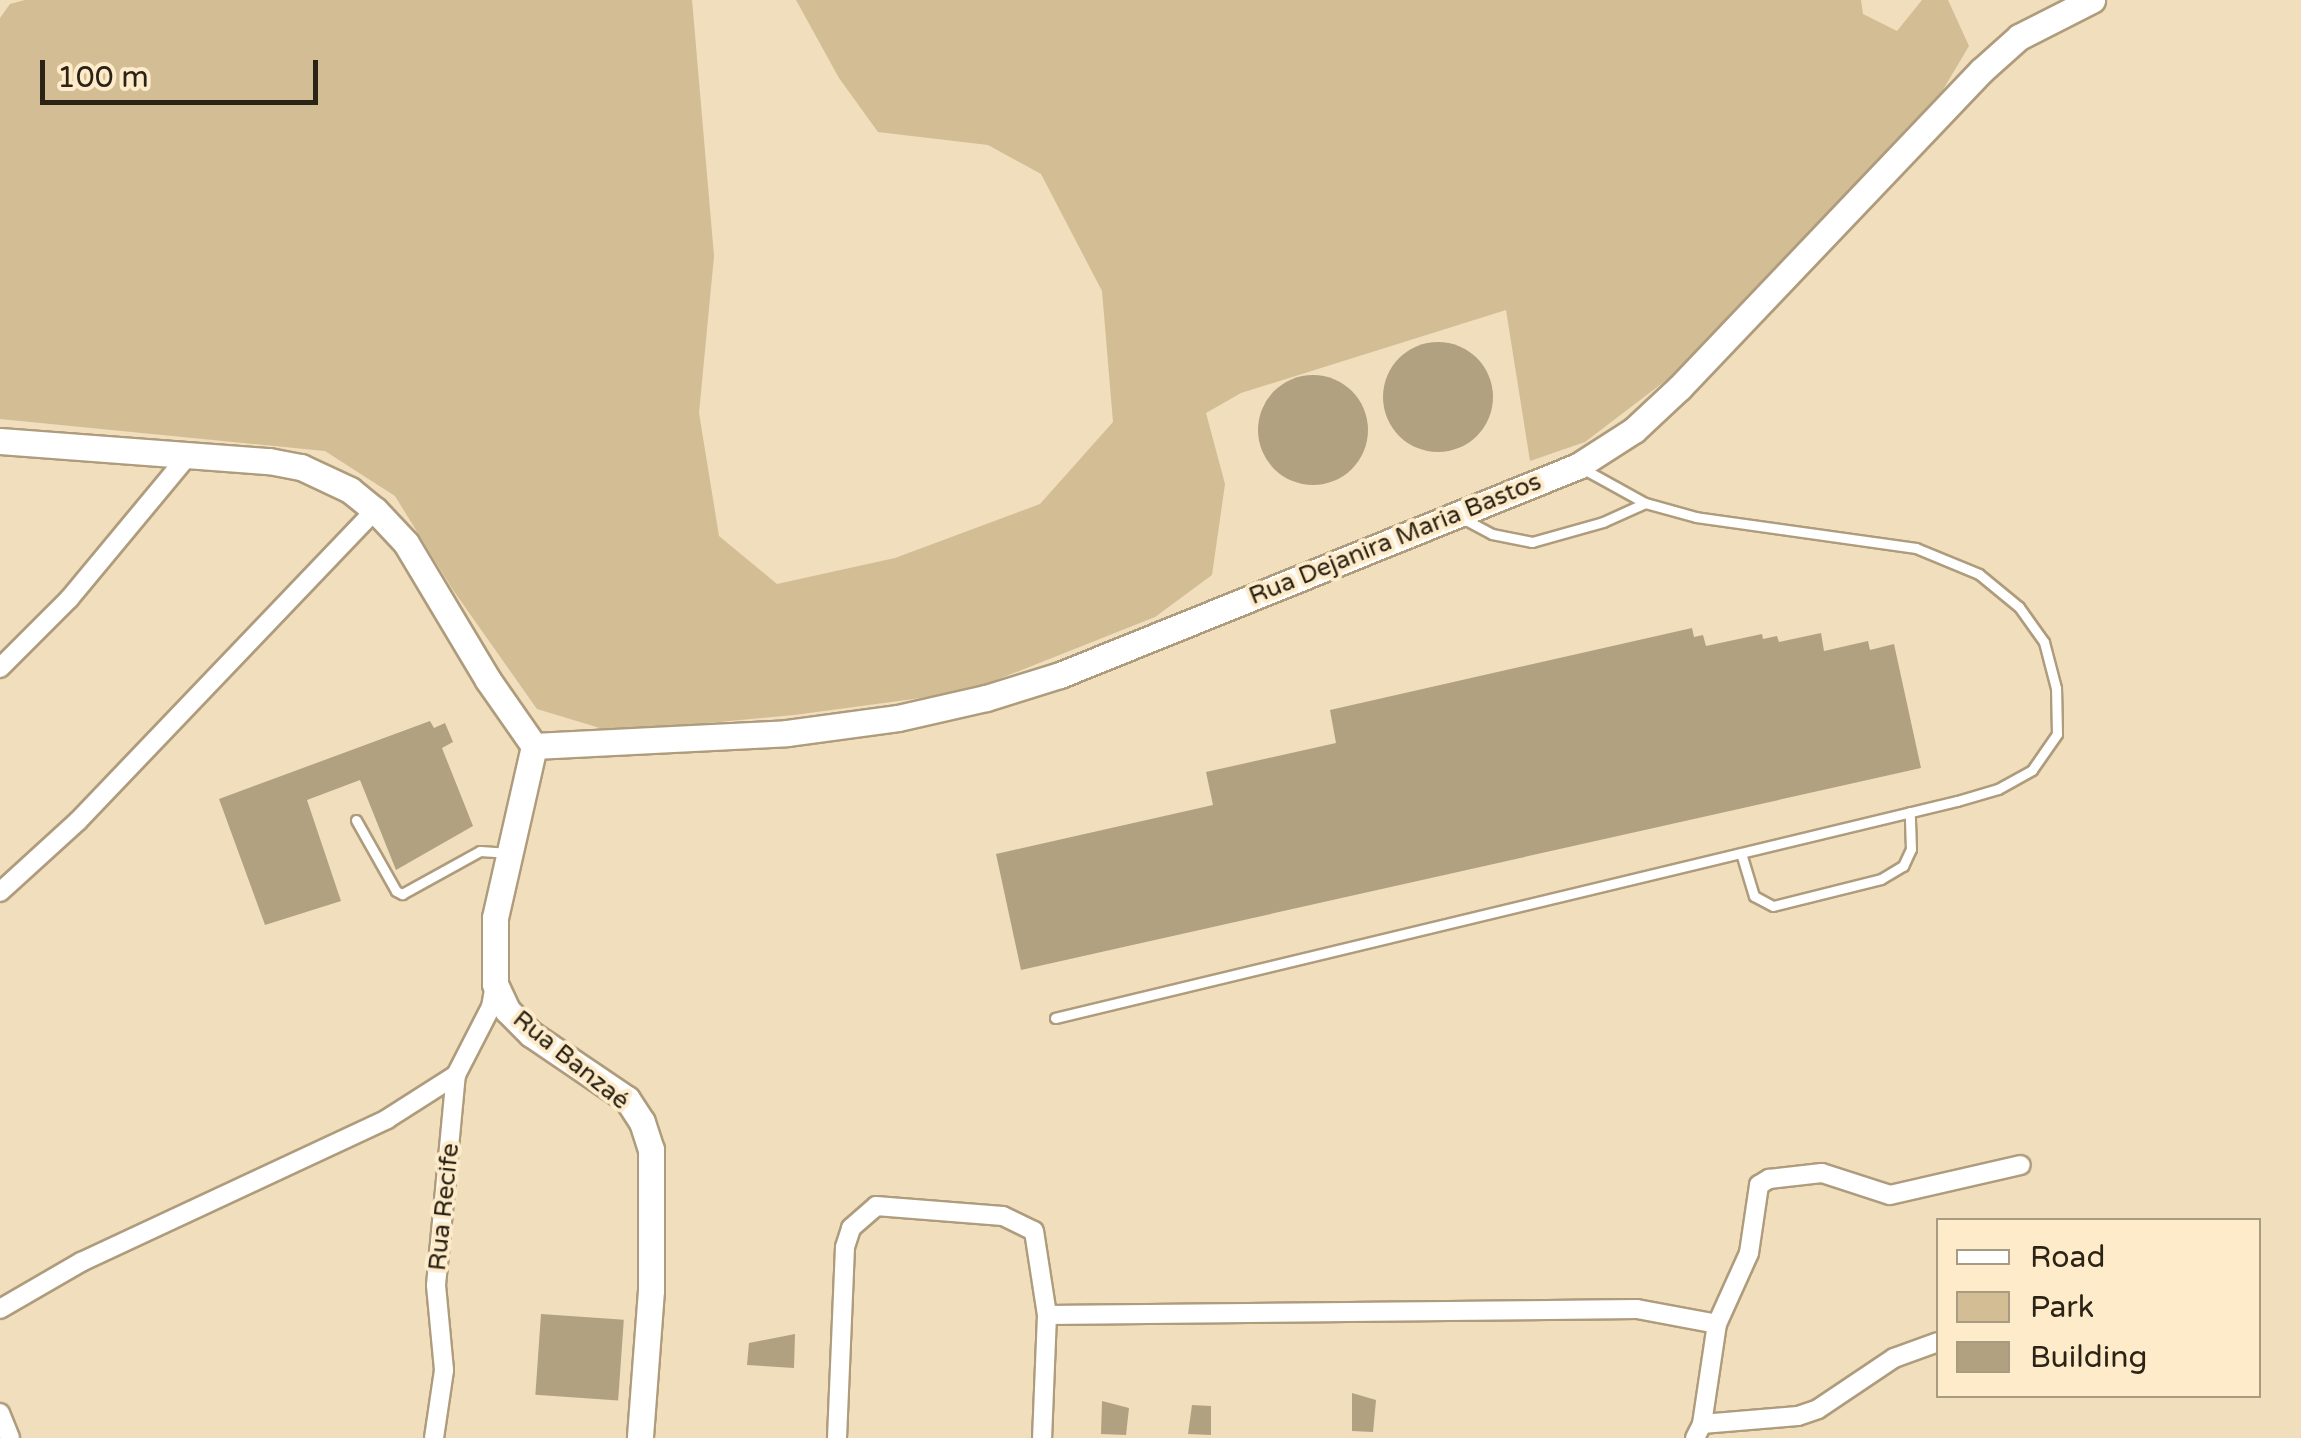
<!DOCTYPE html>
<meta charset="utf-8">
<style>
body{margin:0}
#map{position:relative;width:2301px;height:1438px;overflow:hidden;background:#f0debc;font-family:"Varela Round",sans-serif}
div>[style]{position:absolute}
.green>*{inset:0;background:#d2bd95}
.building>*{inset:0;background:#b2a181;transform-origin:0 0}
.round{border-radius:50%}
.roads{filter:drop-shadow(2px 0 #ae9c7d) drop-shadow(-2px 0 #ae9c7d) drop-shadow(0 2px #ae9c7d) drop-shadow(0 -2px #ae9c7d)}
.lane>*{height:9px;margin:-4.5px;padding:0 4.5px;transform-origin:4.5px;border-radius:4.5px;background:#fff}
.street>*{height:18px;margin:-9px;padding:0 9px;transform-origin:9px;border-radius:9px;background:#fff}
.secondary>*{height:25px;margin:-12.5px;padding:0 12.5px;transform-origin:12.5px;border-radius:12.5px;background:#fff}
span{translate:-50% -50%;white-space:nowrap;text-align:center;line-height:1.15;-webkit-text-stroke:8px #feebc9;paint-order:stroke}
.street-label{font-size:25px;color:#2a2316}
.legend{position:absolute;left:1936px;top:1218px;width:325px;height:180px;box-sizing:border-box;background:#feebc9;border:2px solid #a99b81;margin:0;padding:12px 18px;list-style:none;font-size:30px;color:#2a2316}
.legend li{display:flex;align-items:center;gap:20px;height:50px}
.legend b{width:50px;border:2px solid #a99b81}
.scale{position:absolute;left:40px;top:60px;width:278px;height:45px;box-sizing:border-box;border:5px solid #2a2316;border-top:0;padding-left:12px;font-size:30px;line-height:35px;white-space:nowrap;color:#2a2316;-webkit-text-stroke:8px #feebc9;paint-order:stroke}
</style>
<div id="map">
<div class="green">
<div style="clip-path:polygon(25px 0,692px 0,714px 256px,699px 413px,719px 536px,777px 584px,895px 558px,1040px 504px,1113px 422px,1102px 291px,1041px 174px,988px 145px,878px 132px,839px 78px,796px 0,1861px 0,1863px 14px,1897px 31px,1922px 0,1948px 0,1969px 46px,1928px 115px,1673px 375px,1585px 442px,1530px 461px,1506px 310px,1241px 393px,1206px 413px,1225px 484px,1212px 575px,1155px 617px,966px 692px,794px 715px,613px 732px,537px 709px,453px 590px,395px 496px,325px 451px,0 419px,0 18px,10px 4px)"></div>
</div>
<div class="building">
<div class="round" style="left:1383px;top:342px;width:110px;height:110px"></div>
<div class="round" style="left:1258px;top:375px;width:110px;height:110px"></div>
<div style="clip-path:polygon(1692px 628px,1694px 637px,1703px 635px,1706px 646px,1762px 634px,1763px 639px,1777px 636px,1779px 642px,1821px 633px,1824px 651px,1868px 641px,1870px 650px,1894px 644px,1921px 768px,1021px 970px,996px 854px,1213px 805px,1206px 772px,1336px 743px,1330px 710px)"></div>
<div style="clip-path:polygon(430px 721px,434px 728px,445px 723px,453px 742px,442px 748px,473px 826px,396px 870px,360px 780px,307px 800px,341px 901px,265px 925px,219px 799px)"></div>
<div style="left:541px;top:1314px;width:83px;height:81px;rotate:4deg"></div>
<div style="clip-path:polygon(795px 1334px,794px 1368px,747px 1365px,749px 1343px)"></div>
<div style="clip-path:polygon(1352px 1393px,1376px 1400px,1373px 1432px,1352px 1431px)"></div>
<div style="clip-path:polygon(1102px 1401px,1129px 1408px,1126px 1435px,1101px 1434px)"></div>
<div style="clip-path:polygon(1192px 1405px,1211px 1406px,1211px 1435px,1188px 1434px)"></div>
</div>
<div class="roads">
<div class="lane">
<div style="left:1462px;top:518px;width:34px;rotate:28deg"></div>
<div style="left:1492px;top:534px;width:41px;rotate:11.3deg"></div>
<div style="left:1532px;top:542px;width:74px;rotate:-15.7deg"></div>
<div style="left:1603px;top:522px;width:46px;rotate:-24.3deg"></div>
<div style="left:356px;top:820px;width:81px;rotate:60.6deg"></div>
<div style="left:396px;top:891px;width:7px;rotate:27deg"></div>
<div style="left:402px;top:894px;width:89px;rotate:-28.9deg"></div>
<div style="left:480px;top:851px;width:26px;rotate:4deg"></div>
<div style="left:1741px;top:853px;width:45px;rotate:73.2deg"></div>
<div style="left:1754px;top:896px;width:21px;rotate:28deg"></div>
<div style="left:1773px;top:906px;width:111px;rotate:-14deg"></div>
<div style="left:1881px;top:879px;width:26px;rotate:-31deg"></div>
<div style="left:1903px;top:866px;width:19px;rotate:-65deg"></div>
<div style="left:1911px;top:849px;width:37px;rotate:-92deg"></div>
<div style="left:1055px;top:1018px;width:928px;rotate:-13.53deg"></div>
<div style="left:1957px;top:801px;width:43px;rotate:-16.3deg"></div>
<div style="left:1998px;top:789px;width:39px;rotate:-29deg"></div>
<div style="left:2032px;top:770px;width:44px;rotate:-55.2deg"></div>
<div style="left:2057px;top:734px;width:46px;rotate:-91.2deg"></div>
<div style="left:2056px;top:688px;width:48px;rotate:-104.6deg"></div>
<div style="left:2044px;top:642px;width:43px;rotate:-125.5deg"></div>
<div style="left:2019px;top:607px;width:52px;rotate:-140.5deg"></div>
<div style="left:1979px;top:574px;width:68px;rotate:-157.6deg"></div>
<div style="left:1916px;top:548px;width:222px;rotate:-172deg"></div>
<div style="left:1696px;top:517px;width:53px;rotate:-164.6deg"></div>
<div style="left:1645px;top:503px;width:74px;rotate:-151deg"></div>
</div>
<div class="street">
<div style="left:0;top:668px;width:98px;rotate:-45deg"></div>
<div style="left:69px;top:599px;width:185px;rotate:-50.3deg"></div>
<div style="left:0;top:892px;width:105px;rotate:-42.3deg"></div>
<div style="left:78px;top:821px;width:430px;rotate:-46.3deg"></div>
<div style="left:0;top:1309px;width:94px;rotate:-30.1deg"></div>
<div style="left:81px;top:1262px;width:338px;rotate:-25deg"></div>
<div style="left:387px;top:1119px;width:82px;rotate:-32.5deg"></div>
<div style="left:1047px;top:1315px;width:590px;rotate:-0.58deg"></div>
<div style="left:1637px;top:1309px;width:81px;rotate:10.6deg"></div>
<div style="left:0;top:1413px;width:27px;rotate:68deg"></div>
<div style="left:1702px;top:1424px;width:96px;rotate:-4.8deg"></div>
<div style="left:1798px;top:1416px;width:21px;rotate:-19deg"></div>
<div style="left:1818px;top:1409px;width:92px;rotate:-33.9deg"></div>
<div style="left:1894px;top:1358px;width:47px;rotate:-20deg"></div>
<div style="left:434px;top:1438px;width:69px;rotate:-81.6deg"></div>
<div style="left:444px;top:1370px;width:85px;rotate:-95.4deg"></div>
<div style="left:436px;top:1285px;width:211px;rotate:-84.6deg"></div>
<div style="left:456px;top:1075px;width:76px;rotate:-62.8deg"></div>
<div style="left:491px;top:1007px;width:22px;rotate:-80deg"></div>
<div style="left:837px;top:1438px;width:191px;rotate:-87.6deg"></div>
<div style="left:845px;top:1247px;width:20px;rotate:-72deg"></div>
<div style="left:851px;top:1228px;width:33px;rotate:-41deg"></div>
<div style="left:876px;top:1206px;width:127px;rotate:4.5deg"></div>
<div style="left:1003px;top:1216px;width:34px;rotate:26deg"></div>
<div style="left:1034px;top:1231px;width:85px;rotate:81.2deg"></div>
<div style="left:1047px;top:1315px;width:123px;rotate:92.3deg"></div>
<div style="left:1695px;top:1438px;width:16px;rotate:-63deg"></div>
<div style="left:1702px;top:1424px;width:101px;rotate:-81.5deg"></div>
<div style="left:1717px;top:1324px;width:78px;rotate:-65.7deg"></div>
<div style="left:1749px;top:1253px;width:69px;rotate:-81.6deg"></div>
<div style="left:1759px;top:1185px;width:12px;rotate:-31deg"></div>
<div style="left:1769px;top:1179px;width:53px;rotate:-6.5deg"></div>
<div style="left:1822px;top:1173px;width:71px;rotate:17.9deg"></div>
<div style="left:1890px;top:1195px;width:134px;rotate:-12.9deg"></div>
</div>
<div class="secondary">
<div style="left:0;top:441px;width:270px;rotate:4.3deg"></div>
<div style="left:269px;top:461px;width:33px;rotate:11deg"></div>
<div style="left:301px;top:467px;width:54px;rotate:25.1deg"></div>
<div style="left:350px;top:490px;width:32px;rotate:39deg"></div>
<div style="left:375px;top:510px;width:45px;rotate:46.8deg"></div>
<div style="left:406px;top:543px;width:160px;rotate:59.1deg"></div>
<div style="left:488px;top:680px;width:80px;rotate:55.1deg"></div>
<div style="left:534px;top:746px;width:253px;rotate:-2.9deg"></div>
<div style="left:787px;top:733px;width:112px;rotate:-7.7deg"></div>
<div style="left:898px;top:718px;width:90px;rotate:-12.8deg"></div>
<div style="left:986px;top:698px;width:77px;rotate:-17.3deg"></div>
<div style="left:1060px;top:675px;width:559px;rotate:-21.97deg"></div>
<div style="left:1578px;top:466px;width:67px;rotate:-32.7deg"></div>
<div style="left:1634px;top:430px;width:62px;rotate:-43deg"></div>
<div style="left:1679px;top:388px;width:438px;rotate:-46.4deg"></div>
<div style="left:1981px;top:71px;width:51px;rotate:-41.8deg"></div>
<div style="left:2019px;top:37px;width:82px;rotate:-26.9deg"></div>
<div style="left:534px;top:746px;width:176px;rotate:102.8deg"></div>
<div style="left:495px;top:918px;width:66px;rotate:90deg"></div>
<div style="left:495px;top:984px;width:29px;rotate:65deg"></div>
<div style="left:507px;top:1010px;width:34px;rotate:45deg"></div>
<div style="left:531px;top:1034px;width:116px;rotate:34.1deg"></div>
<div style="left:627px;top:1099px;width:27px;rotate:57deg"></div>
<div style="left:642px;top:1122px;width:28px;rotate:72deg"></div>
<div style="left:651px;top:1149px;width:141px;rotate:90deg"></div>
<div style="left:651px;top:1290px;width:148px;rotate:94.3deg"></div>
</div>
</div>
<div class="street-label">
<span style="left:1395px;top:539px;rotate:-22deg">Rua Dejanira Maria Bastos</span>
<span style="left:571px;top:1060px;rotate:39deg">Rua Banzaé</span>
<span style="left:444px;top:1207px;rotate:-84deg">Rua Recife</span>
</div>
<ul class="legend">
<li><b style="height:12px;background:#fff"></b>Road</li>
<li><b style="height:28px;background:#d2bd95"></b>Park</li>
<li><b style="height:28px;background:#b2a181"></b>Building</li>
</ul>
<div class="scale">100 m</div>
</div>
